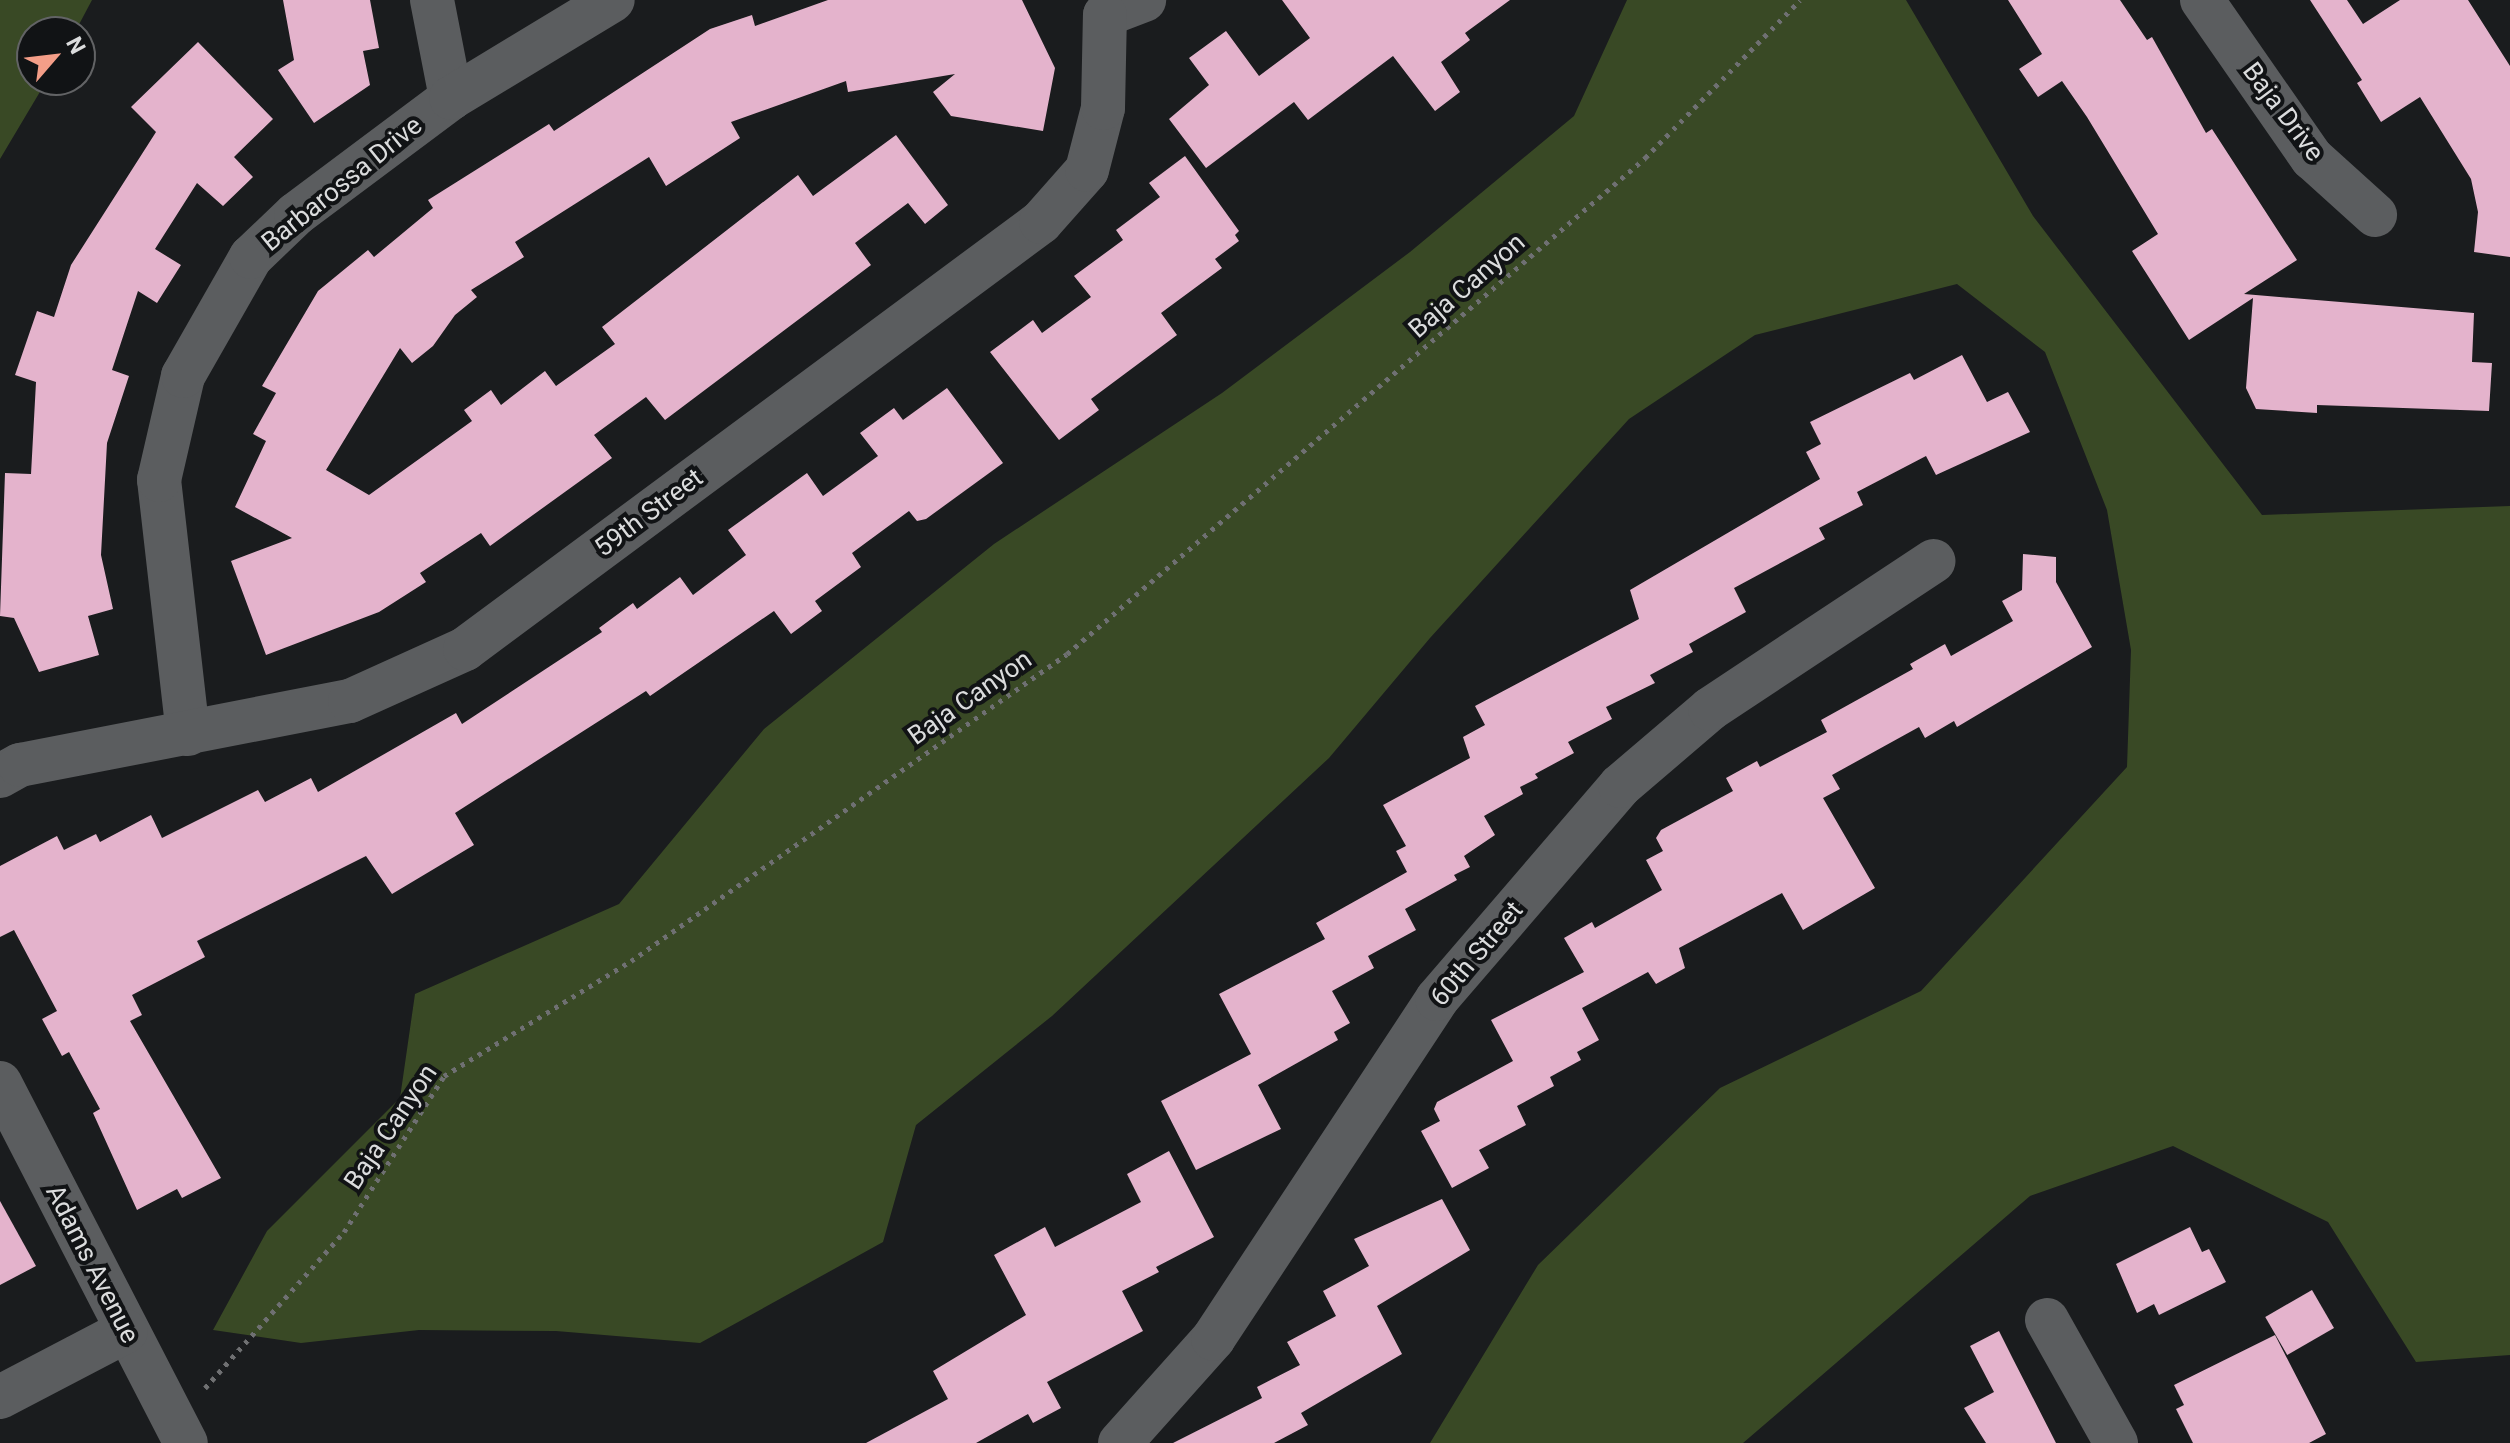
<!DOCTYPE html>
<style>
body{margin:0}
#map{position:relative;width:2510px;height:1443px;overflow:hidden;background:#1a1c1e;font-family:Roboto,sans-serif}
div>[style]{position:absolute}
.green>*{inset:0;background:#394925}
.building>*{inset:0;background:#e4b3cc;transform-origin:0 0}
.path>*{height:5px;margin-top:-2.5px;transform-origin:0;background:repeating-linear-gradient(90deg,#6f7072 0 4px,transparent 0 10px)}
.minor>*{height:44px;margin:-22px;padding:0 22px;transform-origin:22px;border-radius:22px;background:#5b5d5f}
span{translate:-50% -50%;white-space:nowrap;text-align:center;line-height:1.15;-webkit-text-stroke:8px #111315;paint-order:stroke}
.street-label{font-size:26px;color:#dbdcdd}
.north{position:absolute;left:16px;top:16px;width:80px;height:80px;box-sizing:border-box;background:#111315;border:2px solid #626365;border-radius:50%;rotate:62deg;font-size:22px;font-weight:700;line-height:32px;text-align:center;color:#dbdcdd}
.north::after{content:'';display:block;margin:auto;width:28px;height:36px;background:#f49e88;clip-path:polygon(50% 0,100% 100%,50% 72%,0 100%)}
</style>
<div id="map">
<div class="green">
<div style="clip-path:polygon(0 0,92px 0,75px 32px,32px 32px,32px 80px,47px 80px,0 159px)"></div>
<div style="clip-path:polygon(1627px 0,1906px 0,2033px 216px,2262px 515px,2510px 506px,2510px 1355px,2416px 1362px,2328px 1222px,2173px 1146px,2030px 1196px,1743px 1443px,1430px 1443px,1538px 1265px,1720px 1088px,1921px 991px,2127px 767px,2131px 650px,2107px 510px,2045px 352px,1957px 284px,1755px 335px,1629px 419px,1430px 638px,1329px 758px,1052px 1016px,916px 1125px,883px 1242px,700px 1343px,556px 1331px,419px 1330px,301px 1343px,213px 1330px,267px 1231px,400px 1098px,415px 994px,619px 904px,764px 729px,994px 544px,1222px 393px,1410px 252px,1574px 116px)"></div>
</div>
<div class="building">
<div style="clip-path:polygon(283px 0,370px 0,379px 48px,363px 51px,370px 85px,314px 123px,278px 70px,294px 60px)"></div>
<div style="clip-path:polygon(828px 0,1022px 0,1055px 68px,1043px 131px,951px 116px,933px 92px,955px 74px,848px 92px,846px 81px,731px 122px,740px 138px,666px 186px,649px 157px,515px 242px,524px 257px,471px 290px,477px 297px,455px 315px,433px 346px,412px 363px,400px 348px,326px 470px,369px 495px,472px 421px,464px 410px,491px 390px,501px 405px,545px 371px,556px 386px,615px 344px,602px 327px,798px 175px,813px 196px,896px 135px,948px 205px,925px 224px,908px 203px,855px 243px,871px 265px,665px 420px,646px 397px,594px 435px,612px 458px,490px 546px,481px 533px,420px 573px,426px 582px,379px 612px,266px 655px,231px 561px,292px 538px,235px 507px,266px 441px,253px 434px,276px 393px,262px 386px,318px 291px,368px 250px,374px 257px,433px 208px,428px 200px,549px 124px,554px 131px,710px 29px,752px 15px,755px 26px)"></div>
<div style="clip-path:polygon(1282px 0,1510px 0,1465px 33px,1470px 40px,1441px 62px,1460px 92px,1435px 111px,1393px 56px,1308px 120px,1294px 102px,1206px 168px,1169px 119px,1209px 85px,1189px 58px,1226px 31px,1259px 76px,1310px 38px)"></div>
<div style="clip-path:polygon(2008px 0,2120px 0,2147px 40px,2152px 37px,2206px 133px,2212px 129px,2297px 260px,2244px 294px,2474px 313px,2472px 362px,2492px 363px,2489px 411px,2317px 405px,2317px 413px,2256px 409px,2246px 388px,2253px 298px,2189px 340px,2132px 251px,2158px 234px,2087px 117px,2062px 81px,2038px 97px,2019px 69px,2042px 54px)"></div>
<div style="clip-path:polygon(2310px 0,2347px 0,2363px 24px,2400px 0,2468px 0,2510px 66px,2510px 257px,2474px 252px,2478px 212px,2471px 179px,2420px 97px,2381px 122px,2357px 83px,2362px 80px)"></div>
<div style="clip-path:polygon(198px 42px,273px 119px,234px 157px,253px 177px,223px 206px,197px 183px,155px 249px,181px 265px,157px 303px,138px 291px,112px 370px,129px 376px,107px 443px,101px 555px,113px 609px,88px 616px,99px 655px,39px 672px,14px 618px,0 616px,5px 473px,31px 474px,36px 382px,15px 375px,37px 311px,54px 317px,71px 265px,156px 132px,131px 107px)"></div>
<div style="clip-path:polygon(1185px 156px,1239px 231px,1235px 235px,1239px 241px,1215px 259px,1222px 268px,1161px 313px,1177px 335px,1091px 399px,1099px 410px,1059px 440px,990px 352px,1033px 320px,1042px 333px,1091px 297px,1074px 276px,1123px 240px,1116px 230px,1160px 197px,1149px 183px)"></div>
<div style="clip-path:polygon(1962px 355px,1987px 402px,2008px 392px,2030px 432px,1936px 475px,1926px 456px,1857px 492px,1863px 505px,1819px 528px,1825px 539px,1734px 588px,1746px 612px,1689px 644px,1693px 652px,1650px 675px,1655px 683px,1606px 707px,1612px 719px,1568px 742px,1574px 753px,1535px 774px,1538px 778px,1520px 787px,1523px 794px,1484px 816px,1495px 835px,1464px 856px,1470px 867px,1454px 875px,1457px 880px,1405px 909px,1416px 930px,1368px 956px,1374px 968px,1332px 991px,1350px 1023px,1334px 1032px,1338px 1040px,1258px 1085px,1281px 1129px,1196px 1170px,1161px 1101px,1251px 1054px,1219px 994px,1325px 939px,1316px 923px,1407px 872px,1396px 851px,1406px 846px,1383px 805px,1470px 758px,1463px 737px,1485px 725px,1475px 706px,1639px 619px,1630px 590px,1820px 479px,1806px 452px,1821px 444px,1810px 422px,1910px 373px,1914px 380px)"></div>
<div style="clip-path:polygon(947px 388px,1003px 463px,926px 519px,917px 521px,909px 511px,852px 553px,861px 567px,815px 601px,822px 611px,791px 634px,774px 611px,650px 696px,646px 691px,455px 813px,474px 845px,392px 894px,366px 856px,197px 941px,205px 957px,132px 995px,142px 1015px,130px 1021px,221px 1178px,182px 1198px,177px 1189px,137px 1210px,93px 1113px,100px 1109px,69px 1052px,62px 1056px,42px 1019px,57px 1011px,14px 930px,0 937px,0 866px,57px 836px,64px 850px,96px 834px,100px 842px,151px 815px,162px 838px,258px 790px,265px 802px,311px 778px,318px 792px,456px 713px,462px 724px,602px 632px,599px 628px,633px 603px,637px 609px,680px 577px,693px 595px,746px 555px,728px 530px,807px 473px,823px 496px,878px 456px,860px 433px,894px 408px,903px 420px)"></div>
<div style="clip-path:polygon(2023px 554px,2056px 557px,2056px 582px,2092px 647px,1957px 727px,1954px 721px,1925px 738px,1919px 727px,1832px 775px,1840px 789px,1823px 798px,1875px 888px,1803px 930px,1782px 893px,1679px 948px,1685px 968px,1656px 984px,1648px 972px,1582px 1008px,1599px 1040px,1577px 1052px,1581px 1060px,1550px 1077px,1554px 1086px,1517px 1106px,1526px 1125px,1479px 1150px,1489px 1168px,1452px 1188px,1421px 1131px,1440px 1121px,1434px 1109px,1437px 1102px,1513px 1061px,1491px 1020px,1584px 972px,1564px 938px,1592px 922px,1595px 928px,1662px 890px,1646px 860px,1663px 851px,1656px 838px,1661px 830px,1733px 791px,1726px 778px,1757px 761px,1760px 767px,1827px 732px,1821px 720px,1913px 669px,1910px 664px,1945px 644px,1951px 656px,2013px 621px,2002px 601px,2022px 590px)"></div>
<div style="clip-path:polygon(1169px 1151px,1214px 1237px,1156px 1267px,1159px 1272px,1122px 1291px,1143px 1331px,1047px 1382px,1061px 1408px,1033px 1423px,1028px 1414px,976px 1443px,866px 1443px,948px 1399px,933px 1371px,1026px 1315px,994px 1255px,1045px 1227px,1055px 1247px,1141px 1202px,1127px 1174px)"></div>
<div style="clip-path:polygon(1442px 1199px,1470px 1250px,1377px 1306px,1402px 1354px,1301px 1413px,1308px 1425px,1274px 1443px,1173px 1443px,1262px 1398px,1257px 1387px,1300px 1365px,1287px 1342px,1336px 1316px,1323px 1291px,1369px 1266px,1354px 1239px)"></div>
<div style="clip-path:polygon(0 1201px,36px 1266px,0 1285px)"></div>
<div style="clip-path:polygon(2190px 1227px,2202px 1252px,2209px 1249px,2226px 1282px,2159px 1315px,2154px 1304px,2137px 1313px,2116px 1264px)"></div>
<div style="left:2312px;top:1290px;width:44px;height:54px;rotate:60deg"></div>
<div style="clip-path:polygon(1999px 1331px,2013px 1359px,2056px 1443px,1986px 1443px,1964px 1408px,1994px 1392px,1970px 1346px)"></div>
<div style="clip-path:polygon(2275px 1335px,2326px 1434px,2309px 1443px,2193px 1443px,2176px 1409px,2184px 1405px,2174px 1385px)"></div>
</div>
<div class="path">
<div style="left:205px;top:1388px;width:209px;rotate:-48.3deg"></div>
<div style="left:344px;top:1232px;width:185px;rotate:-57.3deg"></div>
<div style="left:444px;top:1076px;width:220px;rotate:-31.6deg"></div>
<div style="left:631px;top:961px;width:533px;rotate:-35.15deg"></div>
<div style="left:1067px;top:654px;width:762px;rotate:-40.63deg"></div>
<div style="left:1645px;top:158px;width:221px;rotate:-45.5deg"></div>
</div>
<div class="minor">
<div style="left:432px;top:0;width:100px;rotate:79deg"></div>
<div style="left:2202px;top:0;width:193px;rotate:55.2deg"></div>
<div style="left:2312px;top:158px;width:85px;rotate:42.1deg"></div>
<div style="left:1105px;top:15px;width:42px;rotate:-21deg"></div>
<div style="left:188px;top:734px;width:256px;rotate:-96.5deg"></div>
<div style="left:159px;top:480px;width:107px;rotate:-77deg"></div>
<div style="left:183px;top:376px;width:137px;rotate:-60.3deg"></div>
<div style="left:251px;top:257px;width:62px;rotate:-43.7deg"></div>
<div style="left:296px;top:214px;width:194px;rotate:-36.8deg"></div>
<div style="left:451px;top:98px;width:189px;rotate:-31.2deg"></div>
<div style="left:0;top:776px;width:23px;rotate:-29deg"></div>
<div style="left:20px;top:765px;width:336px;rotate:-11deg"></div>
<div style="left:350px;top:701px;width:126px;rotate:-24.3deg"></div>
<div style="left:465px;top:649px;width:717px;rotate:-36.55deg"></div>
<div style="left:1041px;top:222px;width:69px;rotate:-48.5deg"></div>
<div style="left:1087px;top:170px;width:64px;rotate:-75.5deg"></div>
<div style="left:1103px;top:108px;width:93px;rotate:-88.8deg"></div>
<div style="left:0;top:1083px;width:405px;rotate:62.7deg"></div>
<div style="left:2047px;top:1320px;width:141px;rotate:60.7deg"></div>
<div style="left:0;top:1397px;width:142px;rotate:-27.6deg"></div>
<div style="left:1120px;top:1443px;width:140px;rotate:-48.2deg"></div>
<div style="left:1213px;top:1339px;width:407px;rotate:-56.6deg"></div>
<div style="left:1437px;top:999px;width:281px;rotate:-49.3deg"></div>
<div style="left:1620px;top:786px;width:118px;rotate:-40.5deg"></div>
<div style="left:1710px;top:709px;width:268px;rotate:-33.5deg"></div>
</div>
<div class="street-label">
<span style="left:2283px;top:112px;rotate:53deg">Baja Drive</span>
<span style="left:342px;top:184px;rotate:-39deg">Barbarossa Drive</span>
<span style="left:1467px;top:286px;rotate:-41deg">Baja Canyon</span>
<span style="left:649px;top:513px;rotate:-37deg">59th Street</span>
<span style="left:970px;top:698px;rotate:-35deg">Baja Canyon</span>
<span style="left:1477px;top:954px;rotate:-50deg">60th Street</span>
<span style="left:391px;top:1127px;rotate:-56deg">Baja Canyon</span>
<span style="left:92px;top:1264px;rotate:63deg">Adams Avenue</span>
</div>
<div class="north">N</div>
</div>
